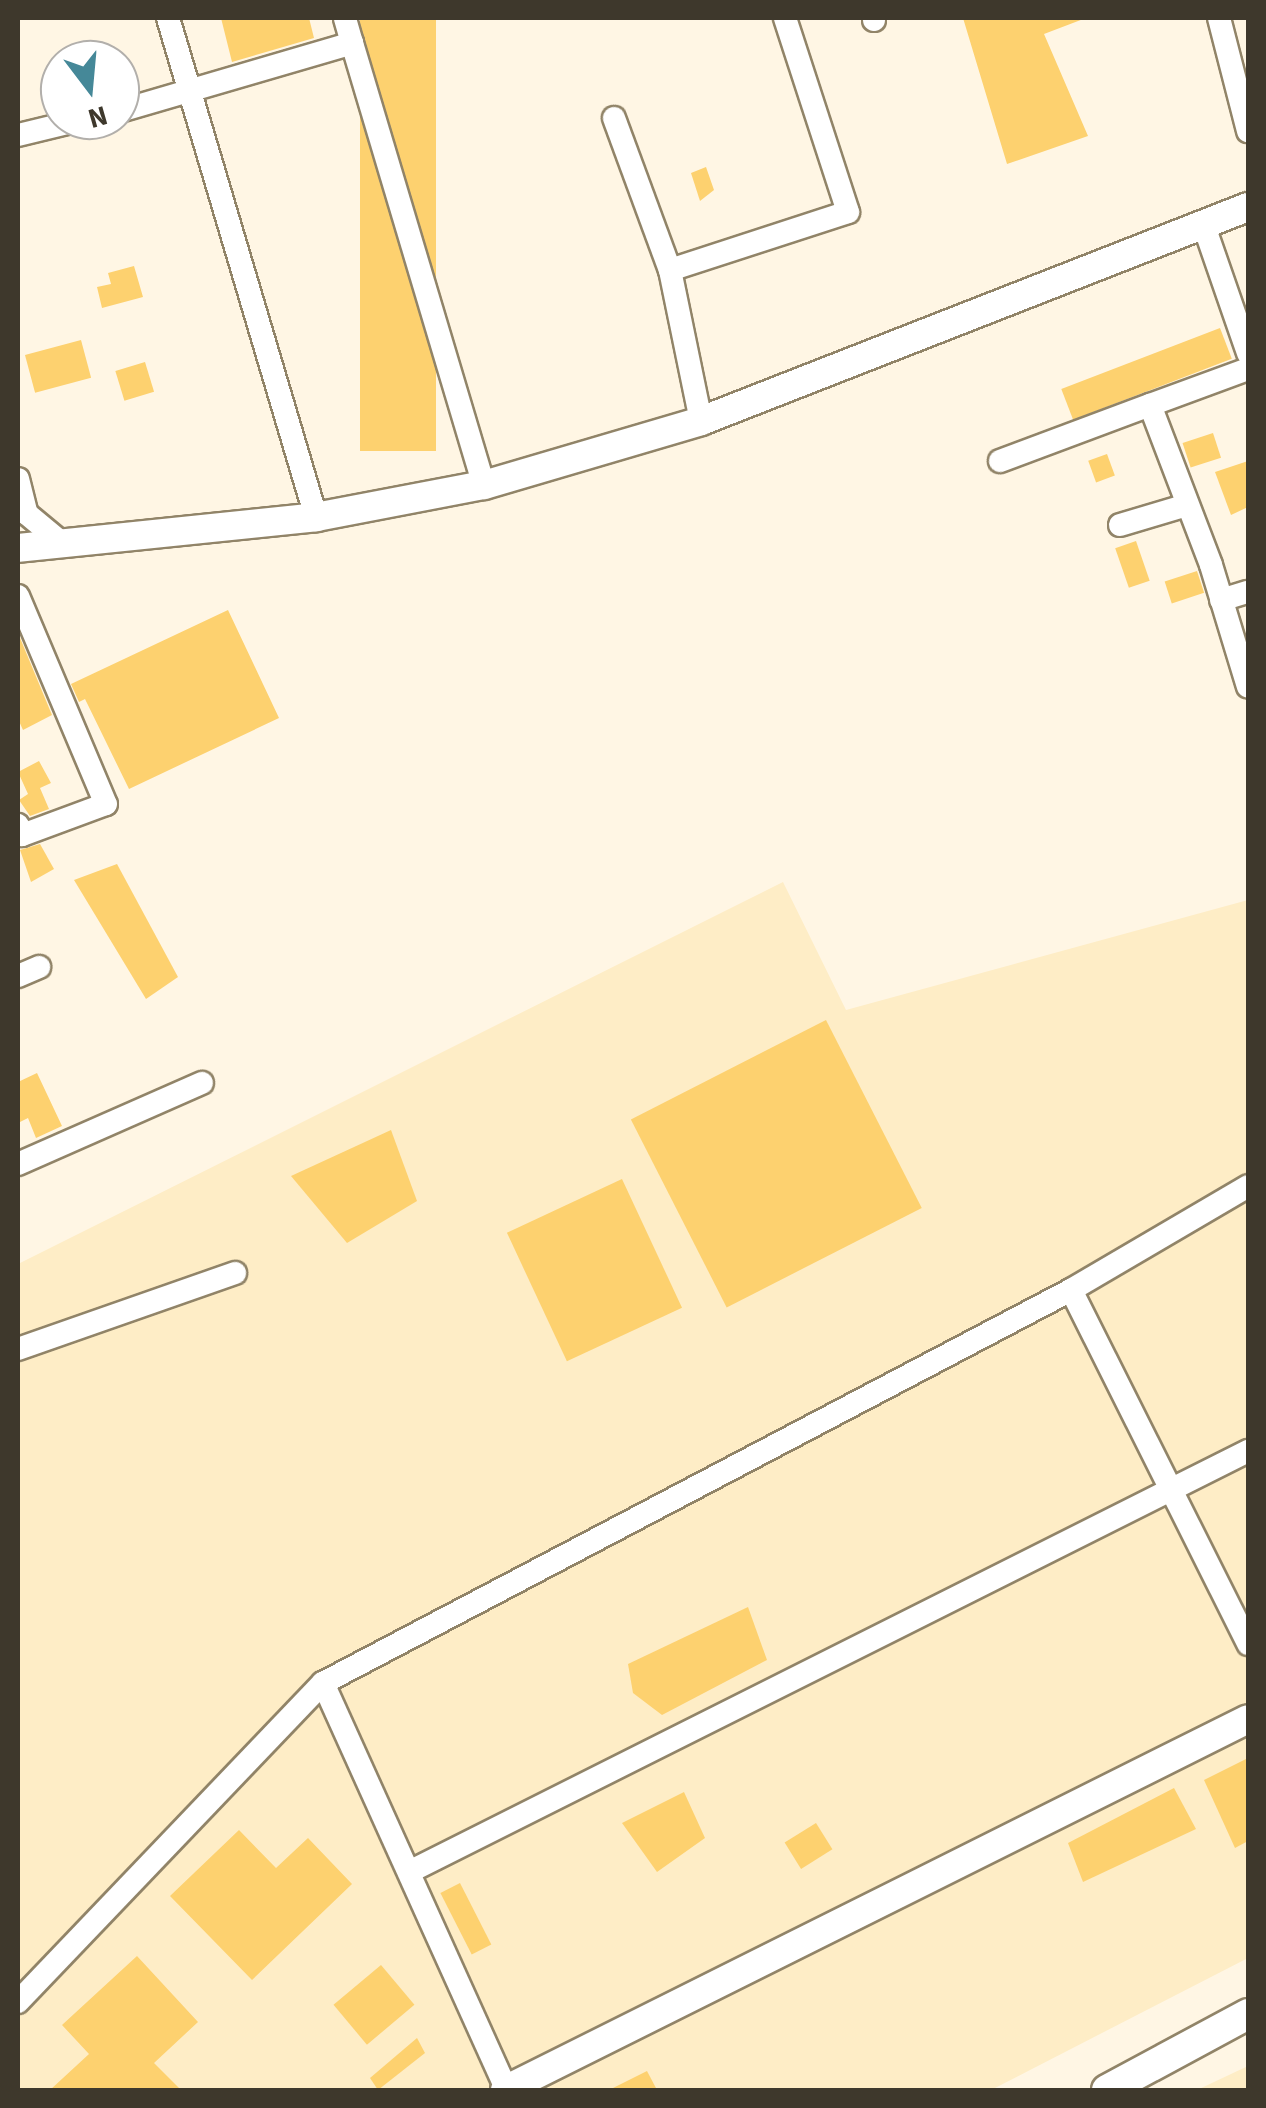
<!DOCTYPE html>
<style>
body{margin:0}
#map{position:relative;width:1266px;height:2108px;overflow:hidden;background:#fff6e4;font-family:"Source Sans 3",sans-serif}
div>[style]{position:absolute}
.built>*{inset:0;background:#feedc6}
.building>*{inset:0;background:#fdd16f;transform-origin:0 0}
.roads{filter:drop-shadow(2px 0 #918468) drop-shadow(-2px 0 #918468) drop-shadow(0 2px #918468) drop-shadow(0 -2px #918468)}
.minor>*{height:22px;margin:-11px;padding:0 11px;transform-origin:11px;border-radius:11px;background:#fff}
.tertiary>*{height:28px;margin:-14px;padding:0 14px;transform-origin:14px;border-radius:14px;background:#fff}
.secondary>*{height:30px;margin:-15px;padding:0 15px;transform-origin:15px;border-radius:15px;background:#fff}
span{translate:-50% -50%;white-space:nowrap;text-align:center;line-height:1.15;-webkit-text-stroke:8px #fff;paint-order:stroke}
.frame{position:absolute;inset:0;border:20px solid #3e382c;pointer-events:none}
.north{position:absolute;left:40px;top:40px;width:100px;height:100px;box-sizing:border-box;background:#fff;border:2px solid #b2afab;border-radius:50%;rotate:164deg;font-size:28px;font-weight:700;line-height:40px;text-align:center;color:#3e382c}
.north::after{content:'';display:block;margin:auto;width:35px;height:45px;background:#458898;clip-path:polygon(50% 0,100% 100%,50% 72%,0 100%)}
</style>
<div id="map">
<div class="built">
<div style="clip-path:polygon(783px 882px,846px 1010px,1248px 900px,1248px 1958px,991px 2090px,18px 2090px,18px 1264px)"></div>
<div style="clip-path:polygon(1248px 2066px,1248px 2090px,1197px 2090px)"></div>
</div>
<div class="building">
<div style="clip-path:polygon(221px 18px,309px 18px,314px 38px,232px 62px)"></div>
<div style="left:360px;top:18px;width:76px;height:433px"></div>
<div style="clip-path:polygon(963px 18px,1086px 18px,1044px 34px,1088px 136px,1007px 164px)"></div>
<div style="clip-path:polygon(706px 167px,714px 190px,700px 201px,691px 173px)"></div>
<div style="clip-path:polygon(134px 266px,143px 297px,102px 308px,97px 287px,111px 284px,108px 273px)"></div>
<div style="left:1220px;top:328px;width:33px;height:170px;rotate:69deg"></div>
<div style="left:81px;top:340px;width:39px;height:58px;rotate:75deg"></div>
<div style="left:145px;top:362px;width:31px;height:31px;rotate:73deg"></div>
<div style="left:1213px;top:433px;width:26px;height:32px;rotate:72deg"></div>
<div style="left:1107px;top:454px;width:23px;height:20px;rotate:70deg"></div>
<div style="clip-path:polygon(1248px 461px,1248px 507px,1231px 515px,1215px 472px)"></div>
<div style="left:1136px;top:541px;width:42px;height:22px;rotate:71deg"></div>
<div style="left:1197px;top:571px;width:23px;height:34px;rotate:72deg"></div>
<div style="clip-path:polygon(228px 610px,279px 718px,129px 789px,85px 699px,79px 702px,71px 684px)"></div>
<div style="clip-path:polygon(18px 633px,52px 715px,23px 730px,18px 719px)"></div>
<div style="clip-path:polygon(39px 761px,51px 783px,40px 788px,49px 809px,30px 816px,19px 800px,28px 794px,18px 772px)"></div>
<div style="clip-path:polygon(40px 844px,54px 869px,31px 882px,20px 850px)"></div>
<div style="clip-path:polygon(117px 864px,178px 977px,146px 999px,74px 880px)"></div>
<div style="left:826px;top:1020px;width:211px;height:219px;rotate:63deg"></div>
<div style="clip-path:polygon(37px 1073px,62px 1126px,36px 1138px,28px 1118px,18px 1123px,18px 1082px)"></div>
<div style="clip-path:polygon(391px 1130px,417px 1201px,347px 1243px,291px 1176px)"></div>
<div style="left:622px;top:1179px;width:142px;height:127px;rotate:65deg"></div>
<div style="clip-path:polygon(748px 1607px,767px 1660px,662px 1715px,633px 1693px,628px 1664px)"></div>
<div style="clip-path:polygon(1248px 1758px,1248px 1841px,1235px 1848px,1204px 1780px)"></div>
<div style="clip-path:polygon(1174px 1788px,1196px 1829px,1083px 1882px,1068px 1843px)"></div>
<div style="clip-path:polygon(684px 1792px,705px 1838px,657px 1872px,622px 1823px)"></div>
<div style="left:816px;top:1823px;width:31px;height:37px;rotate:58deg"></div>
<div style="clip-path:polygon(239px 1830px,276px 1868px,308px 1838px,352px 1884px,252px 1980px,170px 1896px)"></div>
<div style="left:460px;top:1883px;width:69px;height:22px;rotate:63deg"></div>
<div style="clip-path:polygon(137px 1956px,198px 2022px,154px 2063px,181px 2090px,50px 2090px,89px 2054px,62px 2025px)"></div>
<div style="left:381px;top:1965px;width:52px;height:62px;rotate:50deg"></div>
<div style="clip-path:polygon(417px 2038px,425px 2053px,378px 2090px,370px 2078px)"></div>
<div style="clip-path:polygon(647px 2071px,657px 2090px,609px 2090px)"></div>
</div>
<div class="roads">
<div class="minor">
<div style="left:168px;top:18px;width:520px;rotate:73.48deg"></div>
<div style="left:874px;top:18px;width:2px;rotate:90deg"></div>
<div style="left:1219px;top:18px;width:117px;rotate:75.6deg"></div>
<div style="left:352px;top:43px;width:461px;rotate:73.4deg"></div>
<div style="left:120px;top:111px;width:242px;rotate:-16.3deg"></div>
<div style="left:352px;top:43px;width:26px;rotate:-106deg"></div>
<div style="left:614px;top:118px;width:162px;rotate:69.8deg"></div>
<div style="left:670px;top:270px;width:154px;rotate:78.4deg"></div>
<div style="left:18px;top:135px;width:64px;rotate:-13.6deg"></div>
<div style="left:1203px;top:223px;width:138px;rotate:70.9deg"></div>
<div style="left:670px;top:270px;width:187px;rotate:-18deg"></div>
<div style="left:848px;top:212px;width:204px;rotate:-108deg"></div>
<div style="left:1248px;top:369px;width:104px;rotate:159.8deg"></div>
<div style="left:1150px;top:405px;width:171px;rotate:69.1deg"></div>
<div style="left:1211px;top:565px;width:127px;rotate:73.1deg"></div>
<div style="left:1000px;top:461px;width:160px;rotate:-20.5deg"></div>
<div style="left:18px;top:479px;width:36px;rotate:76deg"></div>
<div style="left:27px;top:514px;width:45px;rotate:39.6deg"></div>
<div style="left:1120px;top:525px;width:70px;rotate:-16.6deg"></div>
<div style="left:18px;top:596px;width:226px;rotate:67.1deg"></div>
<div style="left:106px;top:804px;width:90px;rotate:159.7deg"></div>
<div style="left:22px;top:835px;width:11px;rotate:-112deg"></div>
<div style="left:1221px;top:600px;width:28px;rotate:-17deg"></div>
<div style="left:18px;top:976px;width:23px;rotate:-23deg"></div>
<div style="left:18px;top:1164px;width:201px;rotate:-23.8deg"></div>
<div style="left:1071px;top:1290px;width:396px;rotate:63.4deg"></div>
<div style="left:18px;top:1349px;width:230px;rotate:-19.3deg"></div>
<div style="left:323px;top:1683px;width:447px;rotate:65.7deg"></div>
<div style="left:409px;top:1872px;width:939px;rotate:-26.65deg"></div>
<div style="left:18px;top:2002px;width:441px;rotate:-46.3deg"></div>
<div style="left:323px;top:1683px;width:845px;rotate:-27.72deg"></div>
<div style="left:1071px;top:1290px;width:205px;rotate:-30.4deg"></div>
</div>
<div class="tertiary">
<div style="left:18px;top:548px;width:300px;rotate:-5.9deg"></div>
<div style="left:316px;top:517px;width:171px;rotate:-10.8deg"></div>
<div style="left:484px;top:485px;width:226px;rotate:-16.4deg"></div>
<div style="left:701px;top:421px;width:587px;rotate:-21.37deg"></div>
<div style="left:505px;top:2090px;width:830px;rotate:-26.53deg"></div>
</div>
<div class="secondary">
<div style="left:1107px;top:2090px;width:160px;rotate:-28.3deg"></div>
</div>
</div>
<div class="frame"></div>
<div class="north">N</div>
</div>
